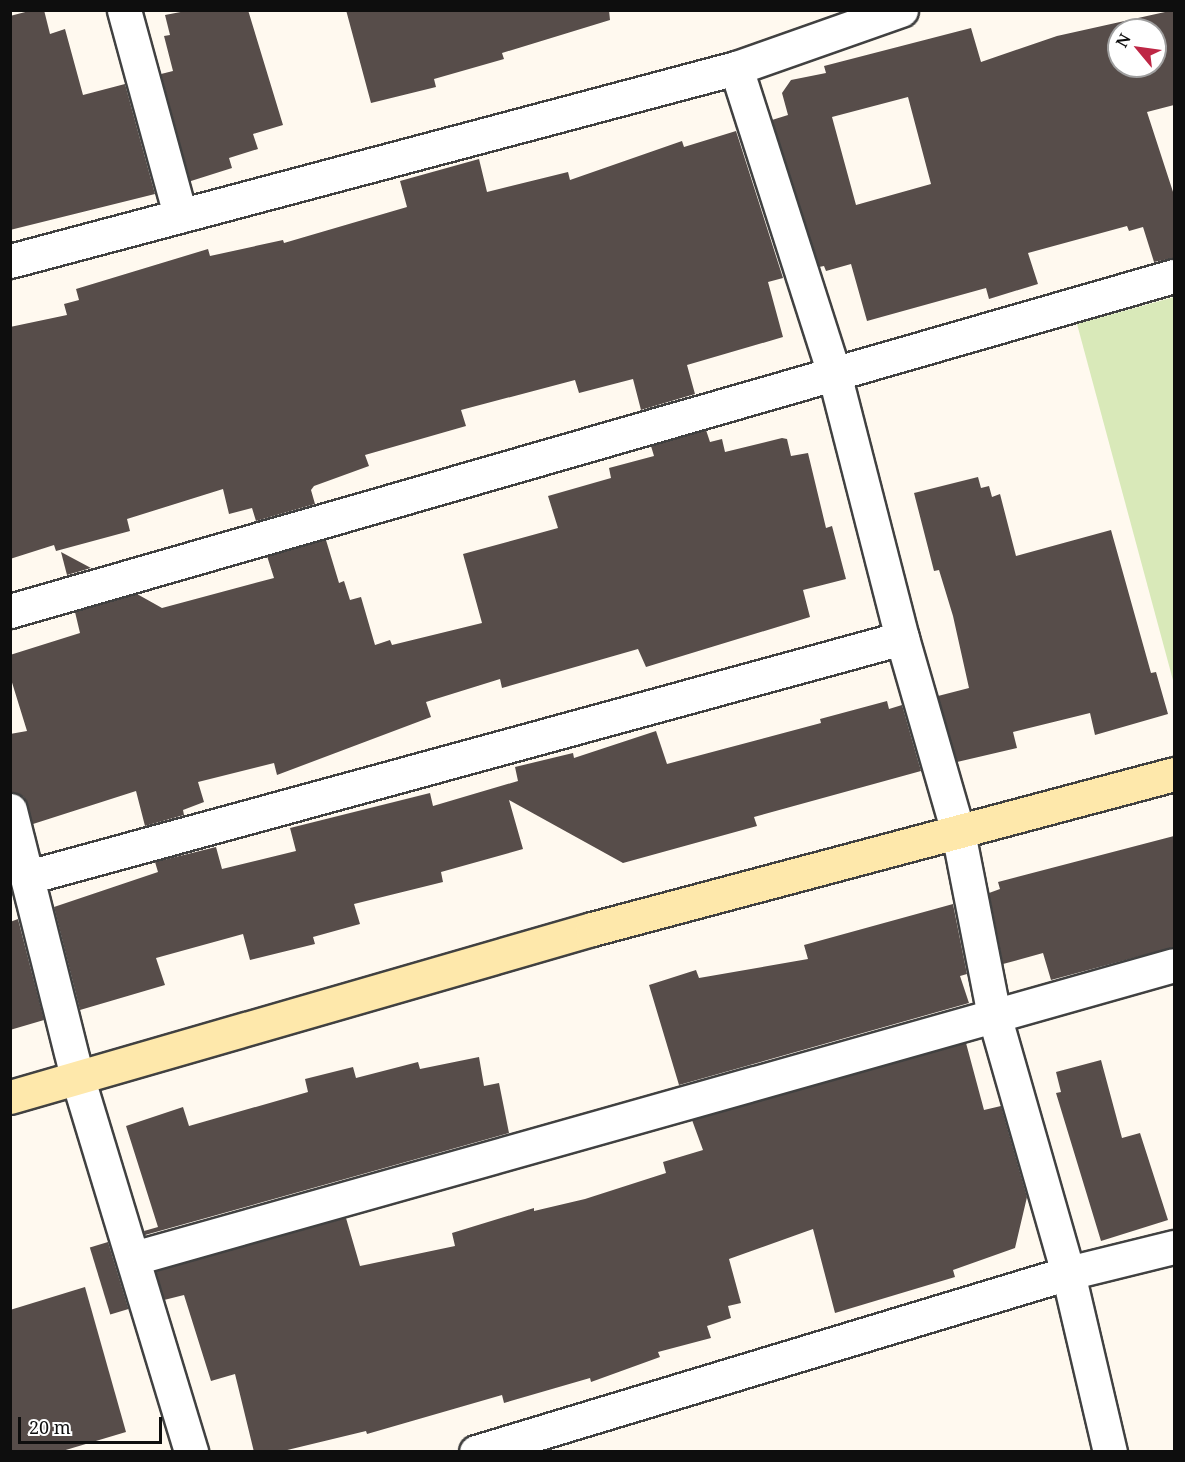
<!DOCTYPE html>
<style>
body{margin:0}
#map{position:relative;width:1185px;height:1462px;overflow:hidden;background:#fff9ef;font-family:"Noto Serif",serif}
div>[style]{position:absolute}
.green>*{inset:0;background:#d9e9b9}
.building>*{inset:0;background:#574d4a;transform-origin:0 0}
.roads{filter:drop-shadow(2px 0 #414141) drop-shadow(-2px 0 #414141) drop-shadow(0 2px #414141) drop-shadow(0 -2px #414141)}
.street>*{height:33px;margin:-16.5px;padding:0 16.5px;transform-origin:16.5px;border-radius:16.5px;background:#fff}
.secondary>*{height:33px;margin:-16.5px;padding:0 16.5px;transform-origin:16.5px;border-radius:16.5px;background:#fee8ab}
span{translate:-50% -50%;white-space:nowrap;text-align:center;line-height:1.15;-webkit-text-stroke:6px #fff;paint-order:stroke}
.frame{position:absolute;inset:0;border:12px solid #0e0e0e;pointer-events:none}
.north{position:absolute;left:1107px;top:18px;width:60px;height:60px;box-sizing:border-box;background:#fff;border:2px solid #9f9f9f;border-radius:50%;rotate:299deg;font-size:16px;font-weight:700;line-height:24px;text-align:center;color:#0e0e0e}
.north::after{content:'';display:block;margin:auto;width:21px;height:27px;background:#be2645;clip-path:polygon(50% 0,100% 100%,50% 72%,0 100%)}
.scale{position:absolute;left:18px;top:1417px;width:144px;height:27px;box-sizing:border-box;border:3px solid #0e0e0e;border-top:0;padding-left:8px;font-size:18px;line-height:21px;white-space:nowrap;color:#0e0e0e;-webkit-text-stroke:4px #fff;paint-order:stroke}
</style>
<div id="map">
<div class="green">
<div style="clip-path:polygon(1174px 297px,1174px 684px,1077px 324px)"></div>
</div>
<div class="building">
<div style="clip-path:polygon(33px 10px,44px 10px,50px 34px,65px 29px,83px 95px,125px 84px,155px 194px,10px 230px,10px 16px)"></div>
<div style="clip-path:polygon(191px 10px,248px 10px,283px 125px,253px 134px,258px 149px,229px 158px,232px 168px,191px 181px,191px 185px,161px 74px,173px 71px,164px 36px,170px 35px,165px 15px)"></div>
<div style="clip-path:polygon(346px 10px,609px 10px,610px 20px,502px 53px,504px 59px,434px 79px,436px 87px,371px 103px)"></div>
<div style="clip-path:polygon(evenodd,1174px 10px,1174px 105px,1147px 112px,1174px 195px,1174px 258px,1154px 262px,1143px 227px,1129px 231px,1127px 226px,1028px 253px,1038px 284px,989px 299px,986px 288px,867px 321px,851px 264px,826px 271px,824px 266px,819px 267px,772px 120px,788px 115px,782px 93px,791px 80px,826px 73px,824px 66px,971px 28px,981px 62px,1057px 36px,1174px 10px,1119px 30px,1155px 30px,1155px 66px,1119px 66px,1119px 30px,1174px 10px,908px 97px,931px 184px,856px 205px,832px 117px,908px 97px)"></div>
<div style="clip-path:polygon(736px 131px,783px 278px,768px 282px,783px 337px,687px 365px,695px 394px,641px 410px,633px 379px,579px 393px,575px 380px,461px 410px,466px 426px,365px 455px,369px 466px,314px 486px,311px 490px,315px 504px,256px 521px,252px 508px,229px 514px,223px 489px,127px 519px,130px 531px,56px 551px,54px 545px,10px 559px,10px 327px,67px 315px,64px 304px,79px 300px,76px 289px,208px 249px,210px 256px,283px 240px,284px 243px,407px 207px,400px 181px,479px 159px,487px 192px,568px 172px,570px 180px,682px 141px,684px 147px)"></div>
<div style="clip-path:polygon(706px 430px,710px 442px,722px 439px,725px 452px,782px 438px,787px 439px,791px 456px,808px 453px,826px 528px,832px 526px,846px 579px,803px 590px,810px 617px,646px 667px,638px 649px,502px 688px,500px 679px,426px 702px,431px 717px,277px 775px,274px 763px,198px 782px,204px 802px,183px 810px,184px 815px,145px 826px,136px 791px,33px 824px,24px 797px,10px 792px,10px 734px,27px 731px,10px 676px,10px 655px,80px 633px,75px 612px,137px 594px,162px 608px,274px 578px,267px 556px,326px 540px,339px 583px,344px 581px,350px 600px,361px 597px,375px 645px,390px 640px,392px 645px,482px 623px,463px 554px,558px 528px,548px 496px,611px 478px,609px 468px,654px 456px,651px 446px)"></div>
<div style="clip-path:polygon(978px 477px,981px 488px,989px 486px,992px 497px,1000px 494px,1016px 556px,1111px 530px,1151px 673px,1156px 672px,1168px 714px,1095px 735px,1090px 713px,1013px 732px,1017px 748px,957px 762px,938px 696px,969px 688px,953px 616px,939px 570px,934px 571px,914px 493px)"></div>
<div style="clip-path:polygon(61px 552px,91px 568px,67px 575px)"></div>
<div style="clip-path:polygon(887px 701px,889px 709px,902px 705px,921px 771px,754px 817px,757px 826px,623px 863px,509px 800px,523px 849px,441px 872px,443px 882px,354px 904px,360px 924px,313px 937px,315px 944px,250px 960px,243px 934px,156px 958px,165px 985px,80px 1010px,54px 907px,158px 872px,155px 862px,216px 847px,222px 869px,296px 851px,290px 828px,430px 793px,433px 806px,518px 781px,515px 767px,573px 753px,574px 758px,656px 731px,667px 764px,821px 723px,820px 719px)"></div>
<div style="clip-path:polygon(1174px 836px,1174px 947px,1051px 980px,1043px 953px,1003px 964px,989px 893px,1000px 889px,998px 882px)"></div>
<div style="clip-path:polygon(953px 904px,967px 974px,960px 976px,969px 1003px,679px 1085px,649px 985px,696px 970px,699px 978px,808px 959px,804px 945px)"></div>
<div style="clip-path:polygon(18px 919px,44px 1020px,10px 1030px,10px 922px)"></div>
<div style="clip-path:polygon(966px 1043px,984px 1110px,1001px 1106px,1027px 1197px,1015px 1248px,953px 1270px,955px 1277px,835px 1313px,813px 1229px,729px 1259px,741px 1303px,728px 1306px,731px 1318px,707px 1326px,711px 1338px,658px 1352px,660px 1357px,591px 1382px,590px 1378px,504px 1403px,502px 1395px,367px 1434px,366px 1431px,279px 1452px,254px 1452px,235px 1374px,211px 1381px,184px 1295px,164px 1300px,156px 1271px,346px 1218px,360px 1266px,455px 1246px,452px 1233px,534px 1208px,534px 1211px,585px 1199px,666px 1173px,663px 1162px,703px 1150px,692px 1120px)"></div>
<div style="clip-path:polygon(479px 1057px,484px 1086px,499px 1083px,509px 1133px,145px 1235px,144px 1231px,158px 1227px,126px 1126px,183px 1107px,189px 1126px,308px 1092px,305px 1079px,353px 1067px,356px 1078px,418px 1062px,420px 1069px)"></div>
<div style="clip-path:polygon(1101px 1060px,1122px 1138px,1140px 1133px,1168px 1220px,1101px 1241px,1056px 1093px,1061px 1092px,1056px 1072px)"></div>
<div style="left:108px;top:1242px;width:70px;height:19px;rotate:73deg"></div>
<div style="clip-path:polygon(85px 1287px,126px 1432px,59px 1452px,10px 1452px,10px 1310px)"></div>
</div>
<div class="roads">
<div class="street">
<div style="left:124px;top:10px;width:213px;rotate:74.7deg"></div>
<div style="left:736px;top:68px;width:324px;rotate:72.2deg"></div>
<div style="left:835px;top:377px;width:269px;rotate:75.6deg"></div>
<div style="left:902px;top:638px;width:202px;rotate:73.9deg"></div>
<div style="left:958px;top:832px;width:187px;rotate:78.9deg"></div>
<div style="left:994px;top:1015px;width:268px;rotate:74deg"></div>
<div style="left:1068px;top:1273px;width:184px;rotate:76.8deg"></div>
<div style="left:10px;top:261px;width:751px;rotate:-14.89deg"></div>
<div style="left:736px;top:68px;width:175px;rotate:-19.4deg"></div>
<div style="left:10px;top:611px;width:1211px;rotate:-16.06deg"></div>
<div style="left:10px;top:810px;width:274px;rotate:75.9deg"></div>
<div style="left:77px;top:1076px;width:393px;rotate:73.1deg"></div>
<div style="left:28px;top:877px;width:906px;rotate:-15.29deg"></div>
<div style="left:134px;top:1258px;width:1080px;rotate:-15.73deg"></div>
<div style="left:476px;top:1452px;width:618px;rotate:-16.82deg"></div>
<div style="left:1068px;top:1273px;width:109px;rotate:-13.8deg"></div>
</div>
<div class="secondary">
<div style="left:10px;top:1097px;width:606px;rotate:-16.1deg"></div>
<div style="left:592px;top:929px;width:602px;rotate:-14.91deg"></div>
</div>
</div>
<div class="frame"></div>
<div class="north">N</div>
<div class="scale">20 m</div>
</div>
